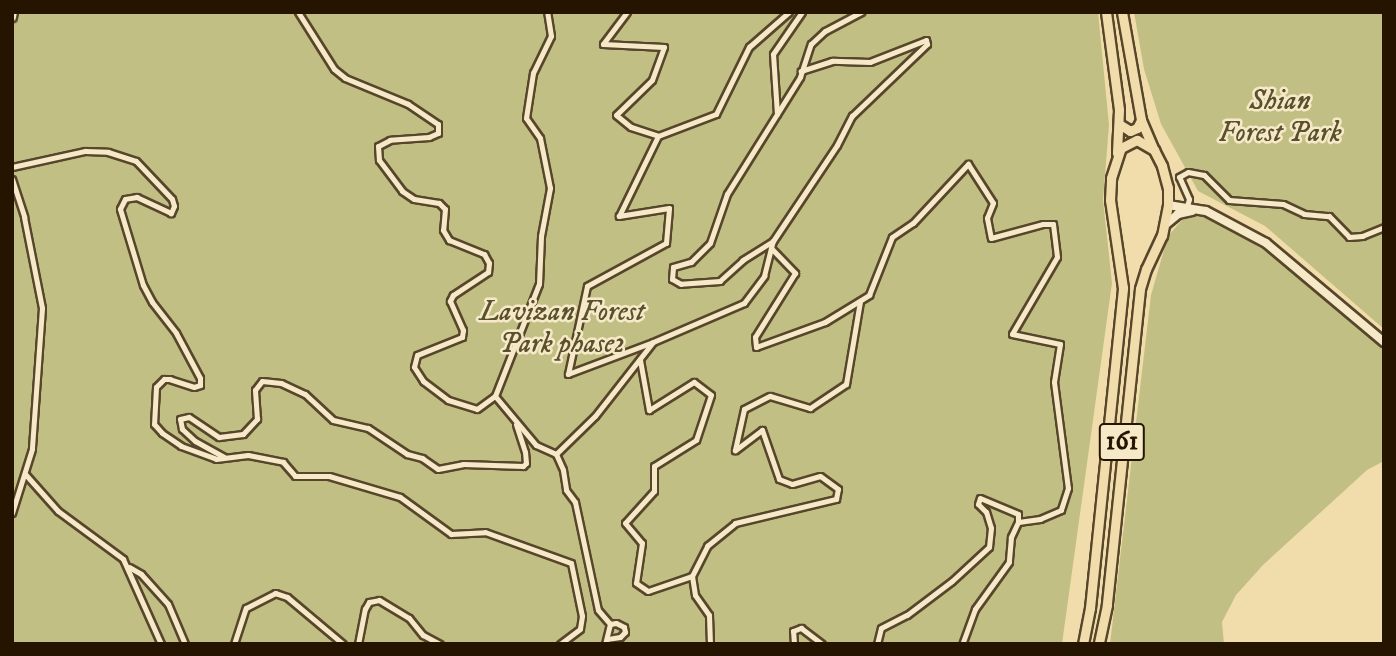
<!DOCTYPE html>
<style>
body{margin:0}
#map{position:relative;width:1396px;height:656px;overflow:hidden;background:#f1ddab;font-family:"IM FELL DW Pica",serif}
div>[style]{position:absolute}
.green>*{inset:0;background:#c1bf84}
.roads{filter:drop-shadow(2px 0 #57462b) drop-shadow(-2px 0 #57462b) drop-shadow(0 2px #57462b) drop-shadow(0 -2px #57462b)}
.street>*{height:5px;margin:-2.5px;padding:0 2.5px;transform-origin:2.5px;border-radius:2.5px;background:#f6e9c8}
.secondary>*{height:8px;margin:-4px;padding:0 4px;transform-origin:4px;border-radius:4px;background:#f6e9c8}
.primary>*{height:9px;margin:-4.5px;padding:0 4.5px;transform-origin:4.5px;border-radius:4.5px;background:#f1ddab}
span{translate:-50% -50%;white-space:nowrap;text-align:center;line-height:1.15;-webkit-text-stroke:5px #f6e9c8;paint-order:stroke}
.shield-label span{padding:2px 5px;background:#f6e9c8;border:2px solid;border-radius:5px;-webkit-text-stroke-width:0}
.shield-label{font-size:26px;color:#241400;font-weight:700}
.park-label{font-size:28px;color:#5b502e;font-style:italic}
.frame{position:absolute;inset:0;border:14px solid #241400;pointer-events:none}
</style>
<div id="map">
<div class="green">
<div style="clip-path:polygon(12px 12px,1098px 12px,1109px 125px,1103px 200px,1112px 283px,1062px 644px,12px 644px)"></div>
<div style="clip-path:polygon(1134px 12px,1384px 12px,1384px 329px,1265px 226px,1198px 191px,1161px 124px,1144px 69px)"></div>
<div style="clip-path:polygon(1198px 214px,1221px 223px,1292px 268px,1384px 348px,1384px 461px,1367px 470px,1263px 565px,1236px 595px,1222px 622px,1224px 644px,1110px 644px,1151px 295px,1168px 236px,1182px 220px)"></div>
</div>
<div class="roads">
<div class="street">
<div style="left:298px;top:12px;width:67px;rotate:57.7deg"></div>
<div style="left:334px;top:69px;width:14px;rotate:39deg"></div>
<div style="left:345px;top:78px;width:68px;rotate:22.4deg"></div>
<div style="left:408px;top:104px;width:36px;rotate:34deg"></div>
<div style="left:438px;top:124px;width:9px;rotate:90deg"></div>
<div style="left:438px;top:133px;width:10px;rotate:156deg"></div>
<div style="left:429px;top:137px;width:39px;rotate:176deg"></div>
<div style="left:390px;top:140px;width:13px;rotate:153deg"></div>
<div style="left:378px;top:146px;width:14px;rotate:86deg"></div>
<div style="left:379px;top:160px;width:39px;rotate:53deg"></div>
<div style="left:402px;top:191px;width:14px;rotate:34deg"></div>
<div style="left:414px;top:199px;width:25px;rotate:9deg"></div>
<div style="left:439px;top:203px;width:8px;rotate:45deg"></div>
<div style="left:445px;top:209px;width:21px;rotate:95deg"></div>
<div style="left:443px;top:230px;width:12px;rotate:59deg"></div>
<div style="left:449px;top:240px;width:38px;rotate:22deg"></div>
<div style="left:484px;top:254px;width:10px;rotate:61deg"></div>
<div style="left:489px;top:263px;width:9px;rotate:96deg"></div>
<div style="left:488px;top:272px;width:42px;rotate:146.7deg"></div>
<div style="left:453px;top:295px;width:7px;rotate:117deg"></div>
<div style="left:450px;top:301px;width:32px;rotate:66deg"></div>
<div style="left:463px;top:330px;width:7px;rotate:98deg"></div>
<div style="left:462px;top:337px;width:48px;rotate:158.2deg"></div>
<div style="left:417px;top:355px;width:12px;rotate:104deg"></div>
<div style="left:414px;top:367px;width:17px;rotate:57deg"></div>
<div style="left:423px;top:381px;width:31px;rotate:37deg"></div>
<div style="left:448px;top:400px;width:30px;rotate:17deg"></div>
<div style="left:477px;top:409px;width:22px;rotate:-36deg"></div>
<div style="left:495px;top:396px;width:120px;rotate:-68.6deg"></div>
<div style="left:539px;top:284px;width:48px;rotate:-87.6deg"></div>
<div style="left:541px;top:236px;width:49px;rotate:-79.4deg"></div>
<div style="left:550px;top:188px;width:51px;rotate:-101.3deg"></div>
<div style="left:540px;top:138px;width:24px;rotate:-125deg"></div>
<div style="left:526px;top:118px;width:46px;rotate:-81.2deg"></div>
<div style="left:533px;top:73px;width:41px;rotate:-64.1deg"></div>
<div style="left:551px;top:36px;width:24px;rotate:-99deg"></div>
<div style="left:627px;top:12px;width:40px;rotate:127deg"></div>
<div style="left:603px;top:44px;width:61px;rotate:2.8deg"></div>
<div style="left:664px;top:47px;width:35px;rotate:110deg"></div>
<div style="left:652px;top:80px;width:50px;rotate:135.8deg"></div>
<div style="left:616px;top:115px;width:19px;rotate:39deg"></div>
<div style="left:631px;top:127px;width:28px;rotate:18deg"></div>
<div style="left:777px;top:114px;width:60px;rotate:-93.8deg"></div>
<div style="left:773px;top:54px;width:51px;rotate:-55.4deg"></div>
<div style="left:12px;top:167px;width:75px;rotate:-12.4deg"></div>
<div style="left:85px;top:151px;width:23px;rotate:2deg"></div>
<div style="left:108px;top:152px;width:29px;rotate:18deg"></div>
<div style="left:136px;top:161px;width:52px;rotate:46.5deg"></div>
<div style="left:172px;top:199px;width:7px;rotate:74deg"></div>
<div style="left:174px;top:206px;width:8px;rotate:113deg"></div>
<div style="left:171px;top:213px;width:38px;rotate:-155deg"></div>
<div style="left:137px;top:197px;width:12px;rotate:171deg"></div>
<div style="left:125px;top:199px;width:11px;rotate:117deg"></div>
<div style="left:120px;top:209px;width:79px;rotate:73.2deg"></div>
<div style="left:143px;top:285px;width:19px;rotate:62deg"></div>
<div style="left:152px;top:302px;width:39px;rotate:52deg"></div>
<div style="left:176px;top:333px;width:51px;rotate:61.9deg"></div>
<div style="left:200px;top:378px;width:7px;rotate:90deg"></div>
<div style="left:200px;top:385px;width:6px;rotate:162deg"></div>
<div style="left:194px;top:387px;width:25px;rotate:-162deg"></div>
<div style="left:170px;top:379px;width:6px;rotate:180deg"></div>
<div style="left:164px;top:379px;width:11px;rotate:135deg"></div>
<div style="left:156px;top:387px;width:37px;rotate:93deg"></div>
<div style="left:154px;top:424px;width:12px;rotate:48deg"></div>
<div style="left:162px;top:433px;width:23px;rotate:34deg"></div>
<div style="left:181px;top:446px;width:37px;rotate:20deg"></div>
<div style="left:216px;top:459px;width:32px;rotate:-7deg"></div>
<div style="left:248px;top:455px;width:36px;rotate:11deg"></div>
<div style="left:283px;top:462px;width:18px;rotate:49deg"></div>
<div style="left:295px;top:476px;width:34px"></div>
<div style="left:329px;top:476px;width:74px;rotate:16.5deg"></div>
<div style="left:400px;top:497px;width:63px;rotate:36deg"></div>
<div style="left:451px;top:534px;width:34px;rotate:-3deg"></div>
<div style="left:485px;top:532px;width:91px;rotate:19.8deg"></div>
<div style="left:571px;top:563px;width:54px;rotate:78.3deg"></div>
<div style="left:582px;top:616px;width:13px;rotate:99deg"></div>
<div style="left:580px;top:629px;width:25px;rotate:143deg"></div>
<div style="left:12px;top:179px;width:40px;rotate:72deg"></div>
<div style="left:24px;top:217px;width:93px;rotate:78.8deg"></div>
<div style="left:42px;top:308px;width:141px;rotate:94.1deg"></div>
<div style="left:32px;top:449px;width:67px;rotate:107.4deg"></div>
<div style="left:1187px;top:206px;width:7px;rotate:-74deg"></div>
<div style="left:1189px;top:199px;width:24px;rotate:-114deg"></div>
<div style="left:1179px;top:177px;width:10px;rotate:-29deg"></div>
<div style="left:1188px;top:172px;width:16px;rotate:11deg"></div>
<div style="left:1204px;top:175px;width:35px;rotate:45deg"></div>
<div style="left:1229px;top:200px;width:54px;rotate:4.2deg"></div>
<div style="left:1283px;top:204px;width:23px;rotate:25deg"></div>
<div style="left:1304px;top:214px;width:25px;rotate:5deg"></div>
<div style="left:1329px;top:216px;width:29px;rotate:46deg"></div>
<div style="left:1349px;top:237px;width:13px;rotate:-4deg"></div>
<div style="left:1362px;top:236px;width:24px;rotate:-22deg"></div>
<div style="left:773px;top:241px;width:36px;rotate:148deg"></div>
<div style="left:743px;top:260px;width:31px;rotate:138deg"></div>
<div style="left:720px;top:281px;width:39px;rotate:176deg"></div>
<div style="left:681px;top:284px;width:10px;rotate:-151deg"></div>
<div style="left:672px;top:279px;width:12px;rotate:-85deg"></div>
<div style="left:673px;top:267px;width:19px;rotate:-16deg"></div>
<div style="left:691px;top:262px;width:27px;rotate:-45deg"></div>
<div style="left:710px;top:243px;width:52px;rotate:-70.9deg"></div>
<div style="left:727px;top:194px;width:138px;rotate:-58deg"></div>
<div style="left:800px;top:77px;width:35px;rotate:-72deg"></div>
<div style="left:811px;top:44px;width:19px;rotate:-43deg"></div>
<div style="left:825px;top:31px;width:41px;rotate:-27.8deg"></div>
<div style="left:771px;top:248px;width:35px;rotate:46deg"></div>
<div style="left:795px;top:273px;width:75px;rotate:122deg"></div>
<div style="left:755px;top:337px;width:10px;rotate:84deg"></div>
<div style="left:756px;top:347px;width:73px;rotate:-19.9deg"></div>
<div style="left:825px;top:322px;width:52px;rotate:-31.5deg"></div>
<div style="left:869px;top:295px;width:62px;rotate:-68.4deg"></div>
<div style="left:892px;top:237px;width:25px;rotate:-34deg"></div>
<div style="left:913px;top:223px;width:81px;rotate:-47deg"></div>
<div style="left:968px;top:164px;width:46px;rotate:57.3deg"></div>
<div style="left:993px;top:203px;width:16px;rotate:112deg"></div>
<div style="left:987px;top:218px;width:20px;rotate:79deg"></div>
<div style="left:991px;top:238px;width:54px;rotate:-15.1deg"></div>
<div style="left:1043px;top:224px;width:10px"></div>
<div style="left:1053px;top:224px;width:33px;rotate:83deg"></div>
<div style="left:1057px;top:257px;width:89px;rotate:120.3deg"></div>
<div style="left:1012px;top:334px;width:49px;rotate:11.8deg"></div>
<div style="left:1060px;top:344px;width:38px;rotate:99deg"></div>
<div style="left:1054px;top:382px;width:107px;rotate:82.5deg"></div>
<div style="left:1068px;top:488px;width:23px;rotate:108deg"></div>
<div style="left:1061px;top:510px;width:23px;rotate:157deg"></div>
<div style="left:1040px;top:519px;width:22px;rotate:172deg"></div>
<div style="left:653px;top:342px;width:91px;rotate:159.4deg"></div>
<div style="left:568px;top:374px;width:90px;rotate:-77.8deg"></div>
<div style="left:587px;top:286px;width:90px;rotate:-28.6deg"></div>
<div style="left:666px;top:243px;width:35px;rotate:-85deg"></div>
<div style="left:669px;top:208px;width:51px;rotate:170.9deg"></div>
<div style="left:619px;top:216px;width:89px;rotate:-64deg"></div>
<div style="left:658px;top:136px;width:62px;rotate:-20.8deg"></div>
<div style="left:716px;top:114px;width:75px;rotate:-63.8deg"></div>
<div style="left:749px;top:47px;width:53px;rotate:-41.2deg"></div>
<div style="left:640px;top:360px;width:51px;rotate:79.8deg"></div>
<div style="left:649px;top:410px;width:53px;rotate:-31.9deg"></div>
<div style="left:694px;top:382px;width:21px;rotate:37deg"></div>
<div style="left:711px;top:395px;width:47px;rotate:108.4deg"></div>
<div style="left:696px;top:440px;width:49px;rotate:148.2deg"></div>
<div style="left:654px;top:466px;width:25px;rotate:90deg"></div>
<div style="left:654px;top:491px;width:43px;rotate:132.2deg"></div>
<div style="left:625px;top:523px;width:26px;rotate:50deg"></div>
<div style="left:642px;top:543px;width:40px;rotate:98.5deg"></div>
<div style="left:636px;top:583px;width:14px;rotate:34deg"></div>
<div style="left:648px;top:591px;width:46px;rotate:-18.8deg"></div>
<div style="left:495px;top:396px;width:64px;rotate:50.1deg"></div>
<div style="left:536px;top:445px;width:22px;rotate:24deg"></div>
<div style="left:556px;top:454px;width:54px;rotate:-44.3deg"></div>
<div style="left:595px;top:416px;width:94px;rotate:-51.9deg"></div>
<div style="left:653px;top:342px;width:99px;rotate:-23.2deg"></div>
<div style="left:744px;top:303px;width:34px;rotate:-53deg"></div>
<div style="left:764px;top:276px;width:36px;rotate:-76deg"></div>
<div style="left:773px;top:241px;width:115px;rotate:-56.3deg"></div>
<div style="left:837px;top:145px;width:33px;rotate:-63deg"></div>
<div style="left:852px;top:116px;width:104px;rotate:-43.8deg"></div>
<div style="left:927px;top:44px;width:4px;rotate:-104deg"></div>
<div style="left:926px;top:40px;width:60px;rotate:158.6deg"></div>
<div style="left:870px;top:62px;width:38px;rotate:-178deg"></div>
<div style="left:832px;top:61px;width:33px;rotate:162deg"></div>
<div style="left:556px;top:454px;width:17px;rotate:66deg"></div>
<div style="left:563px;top:470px;width:20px;rotate:81deg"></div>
<div style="left:566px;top:490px;width:15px;rotate:53deg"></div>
<div style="left:575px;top:502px;width:110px;rotate:78deg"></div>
<div style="left:598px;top:610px;width:18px;rotate:49deg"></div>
<div style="left:224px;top:457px;width:33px;rotate:-151deg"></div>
<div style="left:195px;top:441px;width:18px;rotate:-137deg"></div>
<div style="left:182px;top:429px;width:10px;rotate:-101deg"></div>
<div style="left:180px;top:419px;width:9px;rotate:-13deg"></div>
<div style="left:189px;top:417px;width:36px;rotate:34deg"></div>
<div style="left:219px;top:437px;width:24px;rotate:-7deg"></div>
<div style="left:243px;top:434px;width:21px;rotate:-47deg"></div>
<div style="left:257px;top:419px;width:29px;rotate:-94deg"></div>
<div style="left:255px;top:390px;width:11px;rotate:-52deg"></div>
<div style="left:262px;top:381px;width:19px;rotate:6deg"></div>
<div style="left:281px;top:383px;width:26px;rotate:25deg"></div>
<div style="left:305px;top:394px;width:38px;rotate:43deg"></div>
<div style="left:333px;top:420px;width:36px;rotate:13deg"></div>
<div style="left:368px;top:428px;width:47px;rotate:33.7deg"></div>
<div style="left:407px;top:454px;width:16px;rotate:15deg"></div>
<div style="left:422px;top:458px;width:19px;rotate:35deg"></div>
<div style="left:438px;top:469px;width:25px;rotate:-11deg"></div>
<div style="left:463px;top:464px;width:60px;rotate:1.9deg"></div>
<div style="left:523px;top:466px;width:4px;rotate:-45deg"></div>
<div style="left:526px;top:463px;width:11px;rotate:-95deg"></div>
<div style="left:525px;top:452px;width:29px;rotate:-108deg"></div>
<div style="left:26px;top:475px;width:48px;rotate:48.4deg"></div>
<div style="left:58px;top:511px;width:81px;rotate:36.4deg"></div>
<div style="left:123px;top:559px;width:93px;rotate:65.9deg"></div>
<div style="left:129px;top:567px;width:14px;rotate:30deg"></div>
<div style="left:141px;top:574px;width:40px;rotate:48deg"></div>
<div style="left:168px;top:604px;width:43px;rotate:67deg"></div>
<div style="left:234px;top:644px;width:38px;rotate:-72deg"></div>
<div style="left:246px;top:608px;width:33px;rotate:-27deg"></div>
<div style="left:275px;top:593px;width:13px;rotate:18deg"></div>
<div style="left:287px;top:597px;width:73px;rotate:40deg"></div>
<div style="left:358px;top:644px;width:36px;rotate:-79deg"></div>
<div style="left:365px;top:609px;width:8px;rotate:-60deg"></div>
<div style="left:369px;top:602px;width:10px;rotate:-11deg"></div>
<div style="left:379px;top:600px;width:35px;rotate:31deg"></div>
<div style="left:409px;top:618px;width:22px;rotate:51deg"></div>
<div style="left:423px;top:635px;width:19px;rotate:28deg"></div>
<div style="left:605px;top:644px;width:21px;rotate:-76deg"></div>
<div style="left:610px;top:624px;width:6px;rotate:-9deg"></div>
<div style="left:616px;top:623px;width:9px;rotate:27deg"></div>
<div style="left:624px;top:627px;width:5px;rotate:79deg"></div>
<div style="left:625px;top:632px;width:7px;rotate:135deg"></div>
<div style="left:620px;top:637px;width:12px;rotate:171deg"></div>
<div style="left:710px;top:644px;width:29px;rotate:-92deg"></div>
<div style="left:709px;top:615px;width:24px;rotate:-125deg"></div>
<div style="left:695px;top:595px;width:19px;rotate:-99deg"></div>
<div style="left:692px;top:576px;width:34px;rotate:-63deg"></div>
<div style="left:707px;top:546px;width:36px;rotate:-39deg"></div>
<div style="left:735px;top:523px;width:104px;rotate:-13.4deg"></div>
<div style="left:836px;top:499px;width:10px;rotate:-79deg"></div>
<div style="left:838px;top:489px;width:22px;rotate:-144deg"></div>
<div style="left:820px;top:476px;width:29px;rotate:164deg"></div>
<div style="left:792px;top:484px;width:14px;rotate:-159deg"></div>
<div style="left:779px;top:479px;width:52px;rotate:-109.1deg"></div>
<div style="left:762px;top:430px;width:34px;rotate:143deg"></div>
<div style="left:735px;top:450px;width:42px;rotate:-77.6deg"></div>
<div style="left:744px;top:409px;width:29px;rotate:-27deg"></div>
<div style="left:770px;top:396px;width:42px;rotate:16.7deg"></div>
<div style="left:810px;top:408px;width:43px;rotate:-33.7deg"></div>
<div style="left:846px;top:384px;width:84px;rotate:-80.4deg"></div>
<div style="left:794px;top:644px;width:13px;rotate:-94deg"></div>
<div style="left:793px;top:631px;width:9px;rotate:-21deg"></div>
<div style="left:801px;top:628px;width:26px;rotate:37deg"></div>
<div style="left:877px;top:644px;width:16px;rotate:-76deg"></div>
<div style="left:881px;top:628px;width:29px;rotate:-27deg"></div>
<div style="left:907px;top:615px;width:56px;rotate:-37.1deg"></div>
<div style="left:952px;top:581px;width:50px;rotate:-42.6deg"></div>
<div style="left:989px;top:547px;width:19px;rotate:-84deg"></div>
<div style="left:991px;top:528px;width:17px;rotate:-107deg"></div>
<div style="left:986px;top:512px;width:11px;rotate:-135deg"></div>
<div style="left:978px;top:504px;width:6px;rotate:-72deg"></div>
<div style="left:980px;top:498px;width:41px;rotate:22.8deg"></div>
<div style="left:1018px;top:514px;width:8px;rotate:90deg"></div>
<div style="left:1018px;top:522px;width:17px;rotate:115deg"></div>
<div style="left:1011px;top:537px;width:25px;rotate:95deg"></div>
<div style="left:1009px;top:562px;width:58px;rotate:125.9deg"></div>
<div style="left:975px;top:609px;width:37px;rotate:110deg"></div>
</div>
<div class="secondary">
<div style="left:12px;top:17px;width:5px;rotate:-79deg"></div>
<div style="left:1168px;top:205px;width:38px;rotate:9deg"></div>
<div style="left:1206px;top:211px;width:68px;rotate:28.1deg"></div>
<div style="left:1266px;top:243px;width:154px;rotate:40deg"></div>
<div style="left:1165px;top:225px;width:17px;rotate:-40deg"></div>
<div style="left:1178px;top:214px;width:14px;rotate:-12deg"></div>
</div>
<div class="primary">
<div style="left:1106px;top:12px;width:99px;rotate:82.4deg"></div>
<div style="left:1119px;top:110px;width:43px;rotate:92.7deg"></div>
<div style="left:1122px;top:12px;width:110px;rotate:80deg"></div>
<div style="left:1141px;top:120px;width:30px;rotate:67deg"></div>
<div style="left:1119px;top:124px;width:13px;rotate:32deg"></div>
<div style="left:1130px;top:131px;width:8px;rotate:-23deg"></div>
<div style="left:1137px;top:128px;width:9px;rotate:-63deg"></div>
<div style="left:1083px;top:644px;width:37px;rotate:-79deg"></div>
<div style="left:1090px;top:608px;width:322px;rotate:-84.1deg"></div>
<div style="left:1123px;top:288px;width:89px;rotate:-98.4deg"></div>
<div style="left:1110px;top:200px;width:22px;rotate:-87deg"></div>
<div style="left:1111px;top:178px;width:32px;rotate:-72deg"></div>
<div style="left:1121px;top:148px;width:18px;rotate:-27deg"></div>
<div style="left:1137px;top:140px;width:20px;rotate:30deg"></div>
<div style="left:1154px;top:150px;width:18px;rotate:63deg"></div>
<div style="left:1162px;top:166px;width:23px;rotate:75deg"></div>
<div style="left:1168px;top:188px;width:17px;rotate:90deg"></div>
<div style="left:1168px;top:205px;width:31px;rotate:101deg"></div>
<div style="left:1162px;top:235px;width:38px;rotate:115deg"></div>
<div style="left:1146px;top:269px;width:21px;rotate:107deg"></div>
<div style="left:1140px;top:289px;width:318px;rotate:96deg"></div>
<div style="left:1107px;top:605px;width:40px;rotate:102deg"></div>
</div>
</div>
<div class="shield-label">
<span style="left:1122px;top:442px">161</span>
</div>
<div class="park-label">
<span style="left:1280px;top:117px">Shian<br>Forest Park</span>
<span style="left:562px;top:328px">Lavizan Forest<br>Park phase2</span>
</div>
<div class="frame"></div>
</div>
